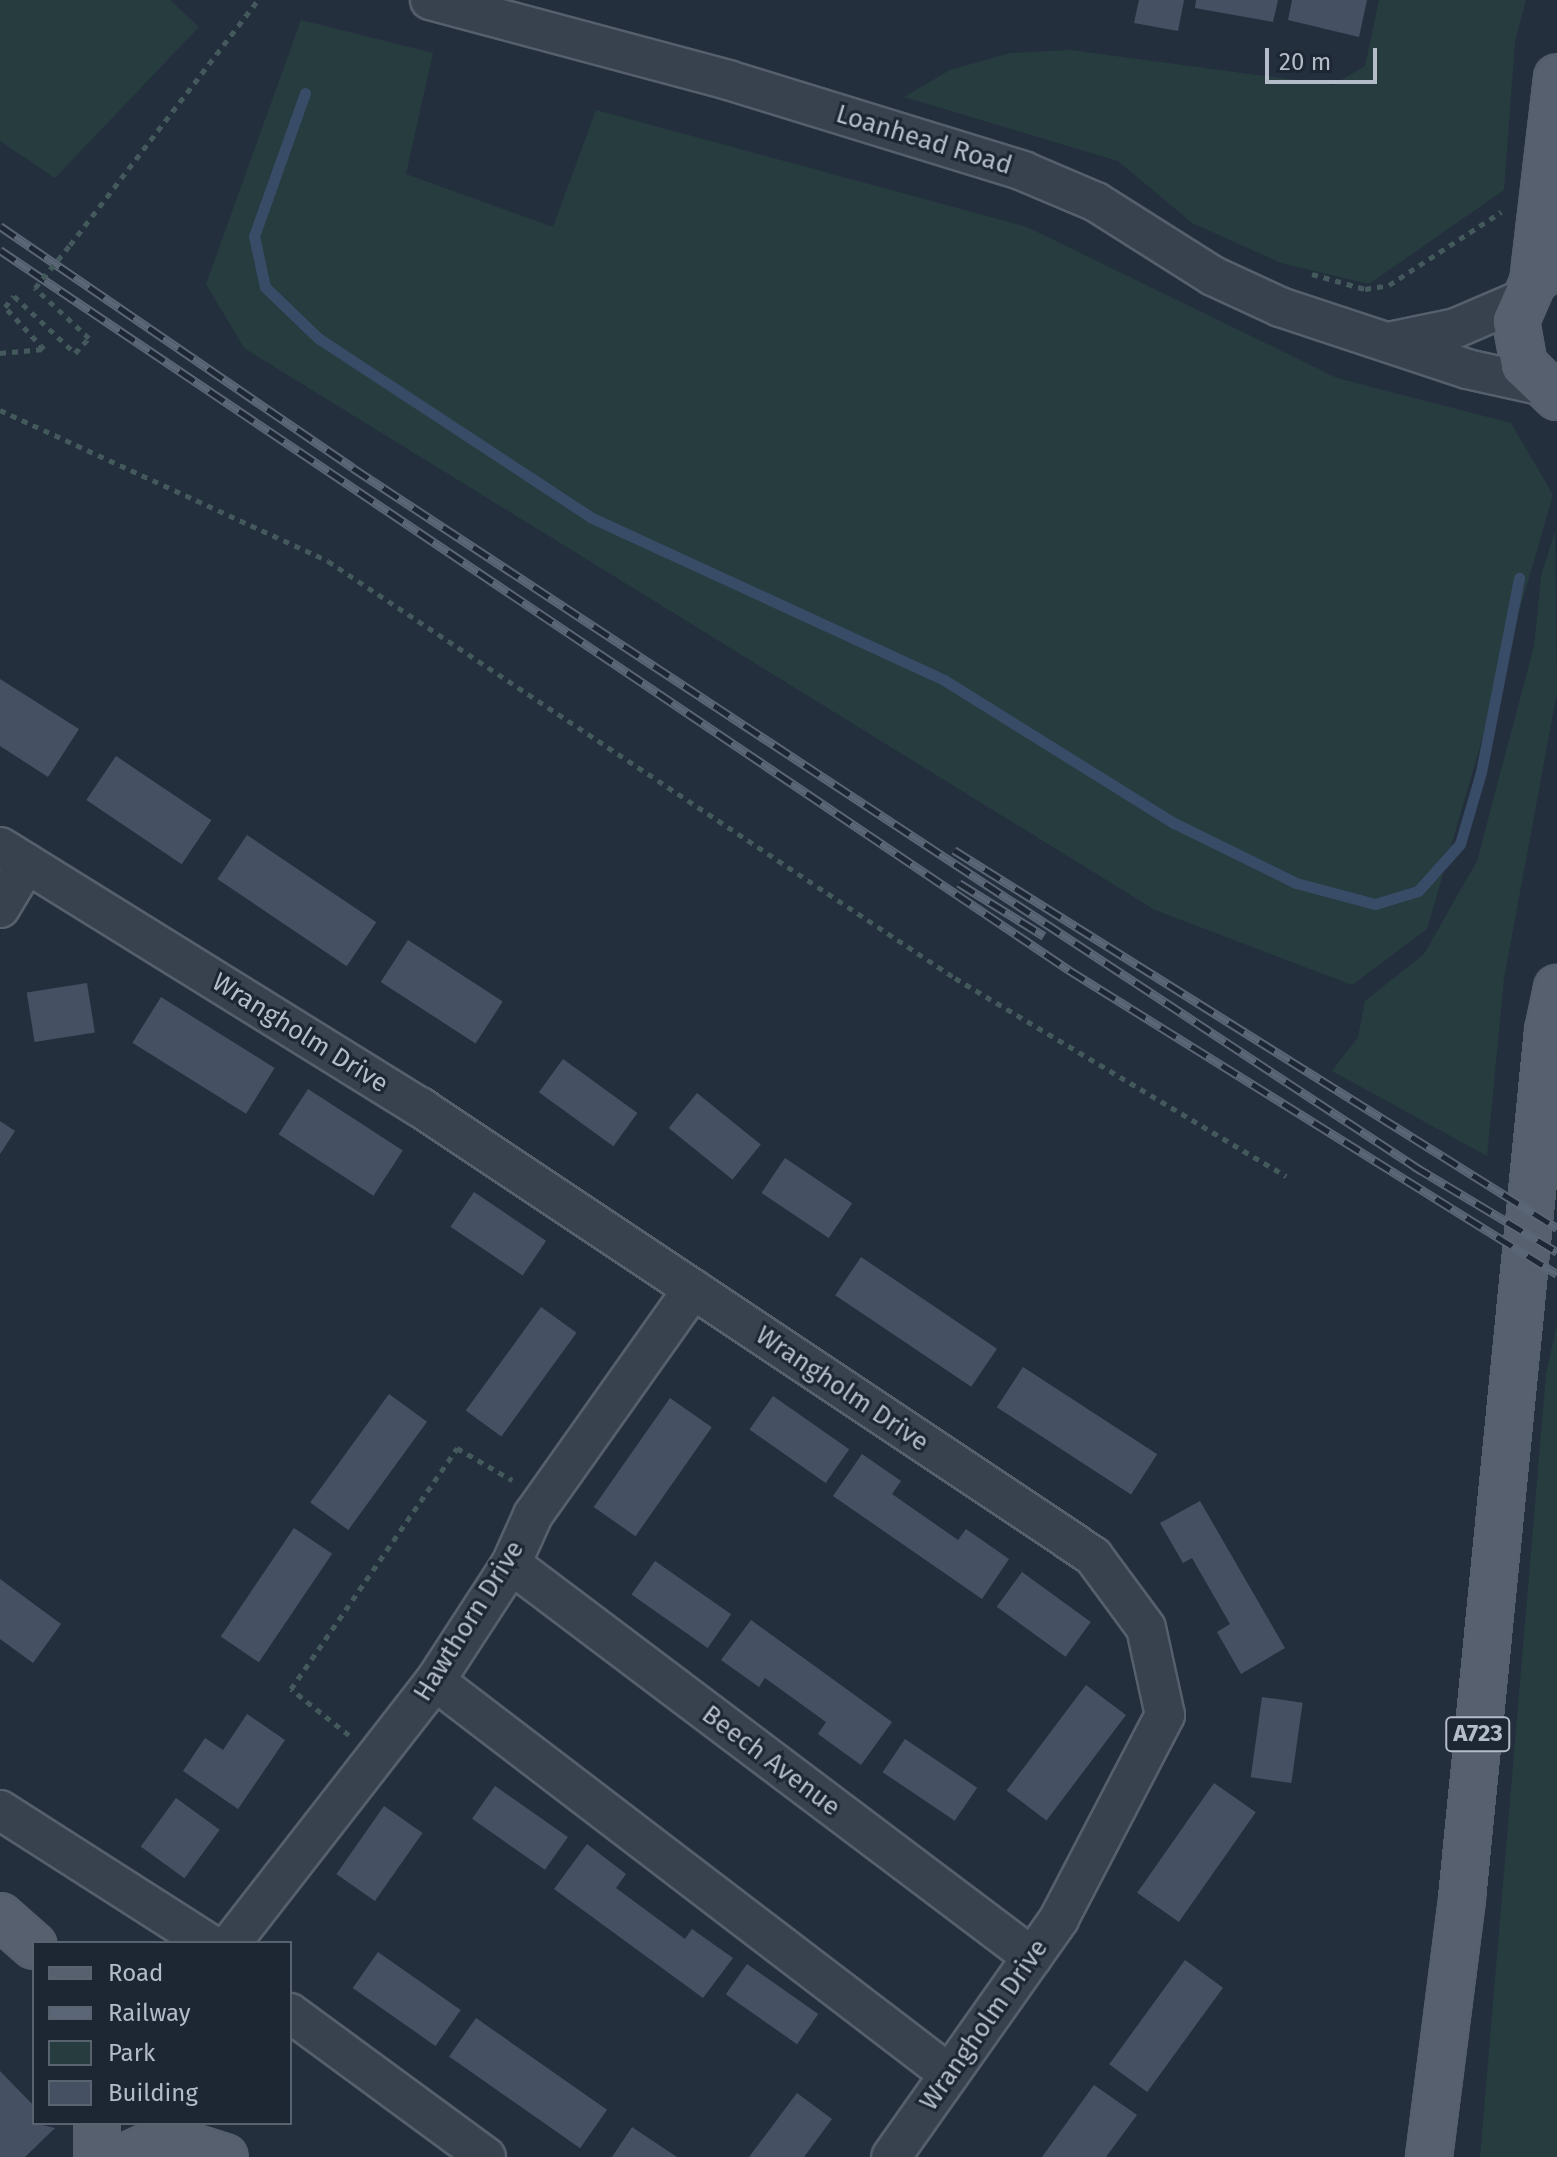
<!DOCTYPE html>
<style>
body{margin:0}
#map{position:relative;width:1557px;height:2157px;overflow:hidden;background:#242f3e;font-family:"Fira Sans",sans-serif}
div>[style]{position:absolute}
.green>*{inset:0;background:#263c3f}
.stream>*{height:11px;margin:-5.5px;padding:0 5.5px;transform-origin:5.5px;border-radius:5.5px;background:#394c67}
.building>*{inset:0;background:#455162;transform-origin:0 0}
.path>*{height:5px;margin-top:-2.5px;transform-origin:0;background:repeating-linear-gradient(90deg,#44595c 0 6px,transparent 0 12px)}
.roads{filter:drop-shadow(2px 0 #565f6c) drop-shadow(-2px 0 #565f6c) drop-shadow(0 2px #565f6c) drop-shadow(0 -2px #565f6c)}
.minor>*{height:38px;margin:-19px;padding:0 19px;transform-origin:19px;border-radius:19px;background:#38414e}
.major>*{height:44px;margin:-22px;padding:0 22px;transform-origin:22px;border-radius:22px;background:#56606e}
.rail>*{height:9px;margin-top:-4.5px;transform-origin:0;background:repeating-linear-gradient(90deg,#1d2633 0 18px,#5a6575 0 36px);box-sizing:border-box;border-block:2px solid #5a6575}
.path-bridge>*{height:5px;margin-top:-2.5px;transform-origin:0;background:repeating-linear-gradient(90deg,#44595c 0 6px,transparent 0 12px)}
span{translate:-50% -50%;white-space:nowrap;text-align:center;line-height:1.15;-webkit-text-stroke:6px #1d2633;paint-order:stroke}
.shield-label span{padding:2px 6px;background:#1d2633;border:2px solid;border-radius:6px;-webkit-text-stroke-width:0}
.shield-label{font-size:24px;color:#b4bcc9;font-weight:700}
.street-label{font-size:26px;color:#b4bcc9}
.legend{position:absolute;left:32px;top:1941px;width:260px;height:184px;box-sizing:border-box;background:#1d2633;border:2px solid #59626f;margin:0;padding:10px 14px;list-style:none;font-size:24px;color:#b4bcc9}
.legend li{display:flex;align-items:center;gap:16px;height:40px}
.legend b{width:40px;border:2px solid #59626f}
.scale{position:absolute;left:1265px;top:48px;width:112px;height:36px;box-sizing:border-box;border:4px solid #b4bcc9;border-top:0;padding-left:10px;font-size:24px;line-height:28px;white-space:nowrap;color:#b4bcc9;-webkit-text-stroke:6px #1d2633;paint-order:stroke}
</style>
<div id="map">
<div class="green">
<div style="clip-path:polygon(0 0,170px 0,199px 27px,55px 178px,0 141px)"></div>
<div style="clip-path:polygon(1379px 0,1526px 0,1515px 42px,1504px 190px,1369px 284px,1281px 263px,1192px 223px,1118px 161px,904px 97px,950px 70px,1010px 53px,1070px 50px,1333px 85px,1365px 66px)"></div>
<div style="clip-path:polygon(301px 20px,433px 53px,406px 174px,553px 227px,596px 110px,1027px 227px,1337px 378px,1511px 423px,1553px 495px,1427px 929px,1352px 985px,1155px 910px,244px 348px,206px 284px)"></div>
<div style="clip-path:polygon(1555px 531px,1557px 692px,1504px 979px,1487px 1156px,1332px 1071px,1358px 1037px,1365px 1001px,1424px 954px,1477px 861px,1534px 646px,1541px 576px)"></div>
<div style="clip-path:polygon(1557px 1324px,1557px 2157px,1480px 2157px,1546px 1374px)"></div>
</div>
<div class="stream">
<div style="left:305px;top:93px;width:152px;rotate:109.6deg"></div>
<div style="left:254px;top:236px;width:52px;rotate:77.8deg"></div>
<div style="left:265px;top:287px;width:74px;rotate:43.9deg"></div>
<div style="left:318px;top:338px;width:326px;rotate:33.3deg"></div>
<div style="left:590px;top:517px;width:390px;rotate:24.7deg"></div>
<div style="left:944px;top:680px;width:271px;rotate:31.9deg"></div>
<div style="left:1174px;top:823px;width:136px;rotate:26.2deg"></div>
<div style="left:1296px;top:883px;width:82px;rotate:14.9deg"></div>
<div style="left:1375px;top:904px;width:45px;rotate:-16.8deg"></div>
<div style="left:1418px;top:891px;width:63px;rotate:-48.2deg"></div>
<div style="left:1460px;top:844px;width:75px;rotate:-73.7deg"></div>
<div style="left:1481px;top:772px;width:198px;rotate:-78.9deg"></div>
</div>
<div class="building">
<div style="clip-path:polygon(1139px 0,1184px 0,1178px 31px,1134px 23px)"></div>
<div style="clip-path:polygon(1196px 0,1278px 0,1273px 22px,1195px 8px)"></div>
<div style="clip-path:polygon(1292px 0,1367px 0,1359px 37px,1288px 20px)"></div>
<div style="clip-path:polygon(0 679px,79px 729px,48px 777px,0 746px)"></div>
<div style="left:116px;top:756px;width:115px;height:53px;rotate:34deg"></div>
<div style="left:247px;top:835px;width:156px;height:53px;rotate:34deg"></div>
<div style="left:408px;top:940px;width:113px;height:50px;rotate:33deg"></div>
<div style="left:87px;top:983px;width:50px;height:61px;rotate:81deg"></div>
<div style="left:161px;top:997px;width:134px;height:54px;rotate:32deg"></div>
<div style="left:563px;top:1059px;width:92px;height:41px;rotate:36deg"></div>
<div style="left:308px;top:1089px;width:113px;height:54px;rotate:33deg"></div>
<div style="left:697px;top:1093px;width:82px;height:45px;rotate:39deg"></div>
<div style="clip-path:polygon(0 1121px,15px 1131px,0 1154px)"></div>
<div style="left:785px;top:1158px;width:81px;height:42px;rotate:34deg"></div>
<div style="left:474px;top:1192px;width:87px;height:42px;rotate:34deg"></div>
<div style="left:861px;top:1257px;width:164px;height:46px;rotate:34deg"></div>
<div style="left:541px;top:1307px;width:44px;height:128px;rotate:36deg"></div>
<div style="left:1023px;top:1367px;width:160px;height:48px;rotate:33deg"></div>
<div style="left:389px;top:1394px;width:47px;height:134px;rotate:36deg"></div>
<div style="left:773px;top:1396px;width:93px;height:41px;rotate:35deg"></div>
<div style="left:670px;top:1398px;width:51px;height:133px;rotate:35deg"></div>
<div style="clip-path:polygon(862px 1454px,901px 1481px,892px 1494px,958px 1540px,966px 1529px,1009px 1559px,982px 1599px,833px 1496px)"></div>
<div style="clip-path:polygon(1200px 1501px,1285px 1648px,1241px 1674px,1217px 1632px,1230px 1624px,1192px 1558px,1183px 1563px,1160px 1523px)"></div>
<div style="left:294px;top:1528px;width:46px;height:131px;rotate:34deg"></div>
<div style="left:655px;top:1561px;width:93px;height:41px;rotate:35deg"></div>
<div style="left:1022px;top:1572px;width:85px;height:43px;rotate:36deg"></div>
<div style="clip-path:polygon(0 1579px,61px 1624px,33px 1663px,0 1639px)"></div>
<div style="clip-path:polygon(751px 1620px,892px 1722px,861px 1765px,818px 1734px,826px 1722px,765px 1678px,759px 1687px,721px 1660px)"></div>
<div style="left:1086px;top:1685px;width:50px;height:132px;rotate:37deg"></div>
<div style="left:1262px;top:1697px;width:41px;height:81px;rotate:8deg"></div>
<div style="clip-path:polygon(247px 1714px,285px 1740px,238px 1809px,183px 1771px,205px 1738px,223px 1750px)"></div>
<div style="left:905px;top:1739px;width:87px;height:40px;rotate:34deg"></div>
<div style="left:1214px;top:1783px;width:51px;height:134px;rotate:35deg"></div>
<div style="left:495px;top:1786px;width:89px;height:40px;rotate:35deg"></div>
<div style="left:176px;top:1798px;width:54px;height:60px;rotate:36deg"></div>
<div style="left:384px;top:1806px;width:47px;height:83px;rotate:35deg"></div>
<div style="clip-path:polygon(587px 1844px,626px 1874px,616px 1888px,685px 1939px,692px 1929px,733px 1958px,703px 1998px,554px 1889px)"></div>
<div style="left:378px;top:1952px;width:101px;height:44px;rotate:35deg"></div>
<div style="left:1185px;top:1960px;width:47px;height:129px;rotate:36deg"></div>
<div style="left:747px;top:1964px;width:87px;height:37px;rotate:35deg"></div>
<div style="left:476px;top:2018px;width:160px;height:47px;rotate:35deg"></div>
<div style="clip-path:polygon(0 2071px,34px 2106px,34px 2123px,55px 2128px,25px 2157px,0 2157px)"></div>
<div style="clip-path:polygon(1094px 2085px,1137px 2115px,1106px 2157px,1042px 2157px)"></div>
<div style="clip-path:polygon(797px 2093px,832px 2119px,804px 2157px,749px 2157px)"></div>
<div style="clip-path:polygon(632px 2127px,677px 2157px,612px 2157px)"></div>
</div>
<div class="path">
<div style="left:70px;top:245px;width:309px;rotate:-52.5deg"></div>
<div style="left:1312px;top:274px;width:55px;rotate:15.8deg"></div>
<div style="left:1365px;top:289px;width:24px;rotate:-9deg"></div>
<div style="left:1389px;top:285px;width:134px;rotate:-33.1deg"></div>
<div style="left:0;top:353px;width:44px;rotate:-5.2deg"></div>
<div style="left:44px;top:349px;width:57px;rotate:-132.9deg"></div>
<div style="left:5px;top:307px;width:14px;rotate:-51deg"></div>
<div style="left:14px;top:296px;width:83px;rotate:43.1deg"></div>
<div style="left:75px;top:353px;width:21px;rotate:-47deg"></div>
<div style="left:89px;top:338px;width:74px;rotate:-137.2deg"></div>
<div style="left:0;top:410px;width:361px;rotate:24.7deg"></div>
<div style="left:328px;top:561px;width:753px;rotate:33.63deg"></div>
<div style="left:955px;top:978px;width:386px;rotate:30.9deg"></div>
<div style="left:349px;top:1735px;width:74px;rotate:-141.6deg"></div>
<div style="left:291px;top:1689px;width:293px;rotate:-55.4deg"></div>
<div style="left:457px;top:1448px;width:64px;rotate:30.2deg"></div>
</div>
<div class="roads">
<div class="minor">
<div style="left:430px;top:0;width:309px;rotate:15deg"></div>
<div style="left:728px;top:80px;width:309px;rotate:17.1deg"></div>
<div style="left:1023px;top:171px;width:79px;rotate:23deg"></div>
<div style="left:1096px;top:202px;width:138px;rotate:32.3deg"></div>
<div style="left:1213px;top:276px;width:74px;rotate:24.8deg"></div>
<div style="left:1280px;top:307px;width:197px;rotate:18.3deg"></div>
<div style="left:1467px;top:369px;width:74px;rotate:12.5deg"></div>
<div style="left:1393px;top:341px;width:64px;rotate:-11.7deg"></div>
<div style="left:1456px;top:328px;width:71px;rotate:-23.3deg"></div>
<div style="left:0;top:847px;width:494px;rotate:31.8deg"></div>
<div style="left:420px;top:1107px;width:809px;rotate:33.71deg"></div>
<div style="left:1093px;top:1556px;width:89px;rotate:53.6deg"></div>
<div style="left:1146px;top:1628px;width:89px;rotate:77.7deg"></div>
<div style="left:1165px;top:1715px;width:230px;rotate:117.5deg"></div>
<div style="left:1059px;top:1919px;width:291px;rotate:125.2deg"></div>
<div style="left:0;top:908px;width:52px;rotate:-59deg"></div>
<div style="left:511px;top:1564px;width:653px;rotate:37.03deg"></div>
<div style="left:435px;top:1681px;width:647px;rotate:37.4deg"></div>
<div style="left:0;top:1810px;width:247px;rotate:32.6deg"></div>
<div style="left:231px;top:1943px;width:332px;rotate:-52.1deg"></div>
<div style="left:435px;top:1681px;width:140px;rotate:-57deg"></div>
<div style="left:511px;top:1564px;width:54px;rotate:-65.8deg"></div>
<div style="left:533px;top:1515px;width:277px;rotate:-54.7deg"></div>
<div style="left:290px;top:2013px;width:243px;rotate:36.3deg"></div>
</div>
<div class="major">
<div style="left:1555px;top:264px;width:28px;rotate:141deg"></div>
<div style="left:1533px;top:282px;width:43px;rotate:113.6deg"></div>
<div style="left:1516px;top:321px;width:45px;rotate:79.7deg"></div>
<div style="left:1524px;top:365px;width:46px;rotate:44.1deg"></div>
<div style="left:1533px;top:282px;width:206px;rotate:-83.3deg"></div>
<div style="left:0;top:1916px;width:45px;rotate:41.4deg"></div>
<div style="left:97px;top:2157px;width:34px;rotate:-90deg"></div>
<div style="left:125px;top:2157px;width:29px;rotate:-25deg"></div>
<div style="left:151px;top:2145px;width:26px;rotate:-7deg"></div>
<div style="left:177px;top:2142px;width:50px;rotate:17.4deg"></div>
<div style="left:1429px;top:2157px;width:261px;rotate:-82.7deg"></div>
<div style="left:1462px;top:1898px;width:871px;rotate:-84.34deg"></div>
<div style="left:1548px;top:1031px;width:44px;rotate:-78.2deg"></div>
</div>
</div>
<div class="rail">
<div style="left:0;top:226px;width:428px;rotate:34.4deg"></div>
<div style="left:353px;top:468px;width:1279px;rotate:33.33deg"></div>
<div style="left:0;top:250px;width:1289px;rotate:33.96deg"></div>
<div style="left:1069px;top:970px;width:575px;rotate:31.92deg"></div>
<div style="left:954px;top:850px;width:712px;rotate:32.08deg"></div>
<div style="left:959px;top:883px;width:100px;rotate:31.9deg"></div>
<div style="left:1414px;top:1166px;width:167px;rotate:31deg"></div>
</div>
<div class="path-bridge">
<div style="left:35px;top:288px;width:55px;rotate:-50.9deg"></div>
</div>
<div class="shield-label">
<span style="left:1478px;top:1734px">A723</span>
</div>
<div class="street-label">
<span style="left:924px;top:140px;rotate:17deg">Loanhead Road</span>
<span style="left:300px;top:1033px;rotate:32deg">Wrangholm Drive</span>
<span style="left:842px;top:1389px;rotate:34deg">Wrangholm Drive</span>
<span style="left:469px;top:1621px;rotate:-58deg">Hawthorn Drive</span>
<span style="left:771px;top:1761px;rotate:37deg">Beech Avenue</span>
<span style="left:984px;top:2025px;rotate:-55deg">Wrangholm Drive</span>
</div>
<ul class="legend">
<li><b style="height:10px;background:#56606e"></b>Road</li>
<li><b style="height:10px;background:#5a6575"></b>Railway</li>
<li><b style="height:22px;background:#263c3f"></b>Park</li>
<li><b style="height:22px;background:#455162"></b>Building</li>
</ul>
<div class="scale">20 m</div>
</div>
